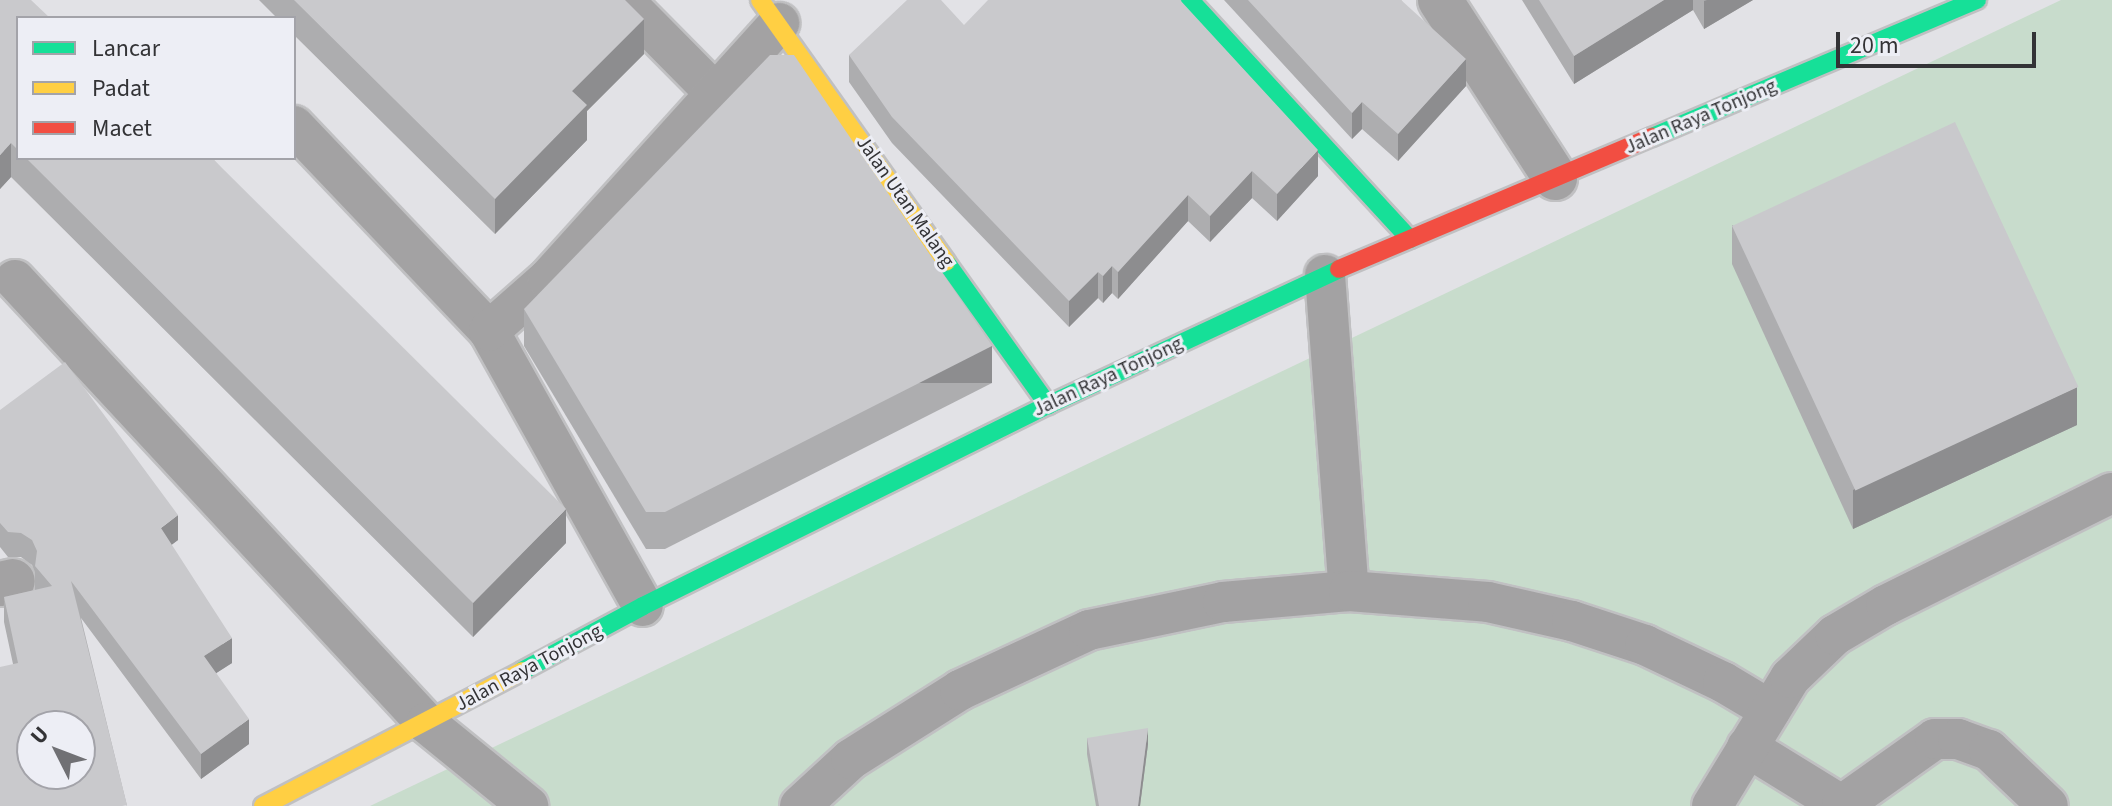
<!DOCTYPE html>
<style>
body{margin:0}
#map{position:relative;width:2112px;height:806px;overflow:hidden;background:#e2e2e6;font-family:"Source Sans 3",sans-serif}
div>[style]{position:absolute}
.green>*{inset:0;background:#c8dccc}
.roads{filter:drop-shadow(2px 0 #c0c0c2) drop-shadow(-2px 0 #c0c0c2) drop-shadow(0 2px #c0c0c2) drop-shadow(0 -2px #c0c0c2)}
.lane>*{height:40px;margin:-20px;padding:0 20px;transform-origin:20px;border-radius:20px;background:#a3a2a3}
.street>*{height:44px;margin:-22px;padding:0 22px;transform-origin:22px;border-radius:22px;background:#a3a2a3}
.fast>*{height:18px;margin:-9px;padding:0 9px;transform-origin:9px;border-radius:9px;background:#16e098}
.slow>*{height:18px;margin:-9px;padding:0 9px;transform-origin:9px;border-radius:9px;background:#ffcf43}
.jam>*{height:18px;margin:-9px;padding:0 9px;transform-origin:9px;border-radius:9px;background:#f24e42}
.wall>*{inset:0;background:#adadaf}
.shaded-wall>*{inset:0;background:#8d8d8f;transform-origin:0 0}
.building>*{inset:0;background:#c9c9cc;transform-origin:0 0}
span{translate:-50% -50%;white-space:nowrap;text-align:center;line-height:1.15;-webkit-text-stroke:6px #edeef5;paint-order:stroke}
.street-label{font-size:20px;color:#333336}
.legend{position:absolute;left:16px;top:16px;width:280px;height:144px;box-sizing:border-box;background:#edeef5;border:2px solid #a3a3a9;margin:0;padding:10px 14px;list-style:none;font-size:24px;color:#333336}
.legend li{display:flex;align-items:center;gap:16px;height:40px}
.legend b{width:40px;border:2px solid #a3a3a9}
.north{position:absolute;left:16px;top:710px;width:80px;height:80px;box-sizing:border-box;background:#edeef5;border:2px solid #a3a3a9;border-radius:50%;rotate:312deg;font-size:22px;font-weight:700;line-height:32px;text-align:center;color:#333336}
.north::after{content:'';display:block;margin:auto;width:28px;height:36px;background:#707074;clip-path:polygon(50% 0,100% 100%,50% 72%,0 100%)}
.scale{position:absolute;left:1836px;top:32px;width:200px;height:36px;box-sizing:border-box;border:4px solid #333336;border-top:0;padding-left:10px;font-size:24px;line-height:28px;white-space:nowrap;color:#333336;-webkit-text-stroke:6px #edeef5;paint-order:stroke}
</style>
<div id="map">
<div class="green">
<div style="clip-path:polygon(2061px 0,2112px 0,2112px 806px,370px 806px)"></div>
</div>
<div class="roads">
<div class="lane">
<div style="left:623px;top:0;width:132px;rotate:45.3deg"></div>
<div style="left:294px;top:126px;width:283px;rotate:46.4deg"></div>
<div style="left:489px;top:331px;width:315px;rotate:60.8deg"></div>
<div style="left:1325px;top:275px;width:317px;rotate:85.7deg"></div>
<div style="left:15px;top:280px;width:604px;rotate:47.15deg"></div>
<div style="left:426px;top:723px;width:132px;rotate:39.1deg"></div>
<div style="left:489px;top:331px;width:79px;rotate:-41.4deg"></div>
<div style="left:548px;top:279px;width:345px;rotate:-47.9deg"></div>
<div style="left:1747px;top:747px;width:113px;rotate:31.6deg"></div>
<div style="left:1842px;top:805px;width:114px;rotate:-35.4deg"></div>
<div style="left:1935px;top:739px;width:23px"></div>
<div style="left:1958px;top:739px;width:33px;rotate:20deg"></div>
<div style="left:1989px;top:750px;width:81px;rotate:43.5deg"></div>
<div style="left:800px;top:806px;width:69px;rotate:-42.7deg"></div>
<div style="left:851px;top:759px;width:129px;rotate:-32.3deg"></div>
<div style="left:960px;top:690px;width:142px;rotate:-24.9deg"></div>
<div style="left:1089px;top:630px;width:137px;rotate:-11.8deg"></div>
<div style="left:1223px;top:602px;width:126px;rotate:-5deg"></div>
<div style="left:1349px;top:591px;width:139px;rotate:4.5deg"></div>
<div style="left:1488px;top:602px;width:86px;rotate:12.7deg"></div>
<div style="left:1572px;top:621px;width:77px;rotate:18.2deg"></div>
<div style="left:1645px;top:645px;width:86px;rotate:25.4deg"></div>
<div style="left:1723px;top:682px;width:55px;rotate:30.8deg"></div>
<div style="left:1712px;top:806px;width:150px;rotate:-58.6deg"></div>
<div style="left:1790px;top:678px;width:62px;rotate:-43.7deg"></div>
<div style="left:1835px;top:635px;width:59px;rotate:-30.5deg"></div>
<div style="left:1886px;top:605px;width:252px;rotate:-26.4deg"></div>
</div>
<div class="street">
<div style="left:1440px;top:0;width:212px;rotate:57.1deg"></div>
<div style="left:0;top:584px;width:13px;rotate:-13deg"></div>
</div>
<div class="fast">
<div style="left:1190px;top:0;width:325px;rotate:47.4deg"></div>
<div style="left:1652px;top:137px;width:353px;rotate:-22.9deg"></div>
<div style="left:946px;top:262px;width:176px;rotate:54.5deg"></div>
<div style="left:522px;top:671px;width:137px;rotate:-28.2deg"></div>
<div style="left:643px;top:606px;width:452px;rotate:-26.4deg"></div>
<div style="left:1048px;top:405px;width:321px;rotate:-25deg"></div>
</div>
<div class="slow">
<div style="left:760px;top:0;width:321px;rotate:54.6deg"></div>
<div style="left:263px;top:806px;width:292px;rotate:-27.5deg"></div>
</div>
<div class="jam">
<div style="left:1339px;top:269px;width:340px;rotate:-22.9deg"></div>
</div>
</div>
<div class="wall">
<div style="clip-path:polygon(259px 0,625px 0,644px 54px,587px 111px,587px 140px,495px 234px,294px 35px,294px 18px,277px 18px)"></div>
<div style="clip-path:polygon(1224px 0,1401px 0,1466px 86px,1398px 161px,1362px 129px,1352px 139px)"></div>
<div style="clip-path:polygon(1522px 0,1753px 0,1704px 29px,1693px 10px,1574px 84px)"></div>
<div style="clip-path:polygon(18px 18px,18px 158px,212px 158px,566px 543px,473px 637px,11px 177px,0 189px)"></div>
<div style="clip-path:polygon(964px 25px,1318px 176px,1277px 221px,1252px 198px,1210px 242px,1188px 221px,1118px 299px,1112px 293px,1103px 303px,1098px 298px,1069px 327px,892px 143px,849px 82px,849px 55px)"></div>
<div style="clip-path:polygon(1732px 225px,2077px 425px,1853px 529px,1732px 264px)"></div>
<div style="clip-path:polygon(524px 309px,992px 383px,665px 549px,646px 549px,524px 346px)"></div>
<div style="clip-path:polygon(0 410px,178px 540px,171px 545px,232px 663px,216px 673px,249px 744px,201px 779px,81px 618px,127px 806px,13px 664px,4px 622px,4px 597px,35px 590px,35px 572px,32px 565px,21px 557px,8px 557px,0 547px)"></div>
<div style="clip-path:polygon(1087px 738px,1148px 744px,1140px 806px,1096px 806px,1087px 754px)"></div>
</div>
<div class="shaded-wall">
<div style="clip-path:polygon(1664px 0,1693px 0,1693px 10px,1574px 84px,1574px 56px)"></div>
<div style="clip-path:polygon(1707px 0,1753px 0,1704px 29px,1704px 1px)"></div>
<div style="clip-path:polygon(644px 19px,644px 54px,587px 111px,587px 140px,495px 234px,495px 199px,572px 91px)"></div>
<div style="clip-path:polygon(1466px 59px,1466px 86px,1398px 161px,1398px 134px)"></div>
<div style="clip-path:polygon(1362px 102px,1362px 129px,1352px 139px,1352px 113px)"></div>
<div style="clip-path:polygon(11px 143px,11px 177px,0 189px,0 155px)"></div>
<div style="clip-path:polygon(1318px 150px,1318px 176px,1277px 221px,1277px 194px)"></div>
<div style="clip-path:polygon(1252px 171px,1252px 198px,1210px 242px,1210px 216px)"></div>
<div style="clip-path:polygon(1188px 195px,1188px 221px,1118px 299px,1118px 272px)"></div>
<div style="clip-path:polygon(1112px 266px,1112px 293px,1103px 303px,1103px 276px)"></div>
<div style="clip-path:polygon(1098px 272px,1098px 298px,1069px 327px,1069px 301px)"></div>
<div style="left:992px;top:346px;width:37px;height:367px;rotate:90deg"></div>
<div style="clip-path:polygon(2077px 387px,2077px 425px,1853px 529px,1853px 490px)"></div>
<div style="clip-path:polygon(566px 509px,566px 543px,473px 637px,473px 603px)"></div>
<div style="clip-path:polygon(178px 515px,178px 540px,161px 553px,161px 528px)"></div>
<div style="clip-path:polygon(232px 638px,232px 663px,204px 681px,204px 656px)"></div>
<div style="clip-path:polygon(249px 719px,249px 744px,201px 779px,201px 754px)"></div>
<div style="clip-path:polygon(1148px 728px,1148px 744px,1140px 806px,1138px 806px)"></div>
</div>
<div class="building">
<div style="clip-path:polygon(0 0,31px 0,50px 18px,18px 18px,18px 150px,11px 143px,0 155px)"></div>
<div style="clip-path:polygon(294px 0,625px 0,644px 19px,572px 91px,587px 105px,495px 199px)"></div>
<div style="clip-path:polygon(907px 0,941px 0,964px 25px,988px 0,1180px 0,1318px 150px,1277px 194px,1252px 171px,1210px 216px,1188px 195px,1118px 272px,1112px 266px,1103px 276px,1098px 272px,1069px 301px,892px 117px,849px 55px)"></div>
<div style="clip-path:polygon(1248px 0,1401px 0,1466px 59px,1398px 134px,1362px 102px,1352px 113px)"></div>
<div style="clip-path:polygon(1539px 0,1664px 0,1574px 56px)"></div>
<div style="clip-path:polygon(770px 55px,794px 55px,992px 346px,665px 512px,646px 512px,524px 309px)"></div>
<div style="left:1955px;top:122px;width:292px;height:246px;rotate:65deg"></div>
<div style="clip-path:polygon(26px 158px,212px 158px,566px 509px,473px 603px)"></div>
<div style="clip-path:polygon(evenodd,65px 362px,178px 515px,161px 528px,232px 638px,204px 656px,249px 719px,201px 754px,71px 581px,127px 805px,122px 806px,0 806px,0 667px,18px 663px,4px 597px,52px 586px,35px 566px,37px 551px,32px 540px,21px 533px,8px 532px,0 523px,0 410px,65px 362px,32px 726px,80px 726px,80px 774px,32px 774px,32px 726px)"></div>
<div style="clip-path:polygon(1148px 728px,1138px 806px,1099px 806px,1087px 738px)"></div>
</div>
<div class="street-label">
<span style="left:1701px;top:117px;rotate:-23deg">Jalan Raya Tonjong</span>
<span style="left:905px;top:202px;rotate:55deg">Jalan Utan Malang</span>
<span style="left:1108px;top:377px;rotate:-25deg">Jalan Raya Tonjong</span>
<span style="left:529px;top:668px;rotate:-28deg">Jalan Raya Tonjong</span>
</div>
<ul class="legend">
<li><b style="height:10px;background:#16e098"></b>Lancar</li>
<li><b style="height:10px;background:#ffcf43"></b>Padat</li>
<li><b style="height:10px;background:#f24e42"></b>Macet</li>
</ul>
<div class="north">U</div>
<div class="scale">20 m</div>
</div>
